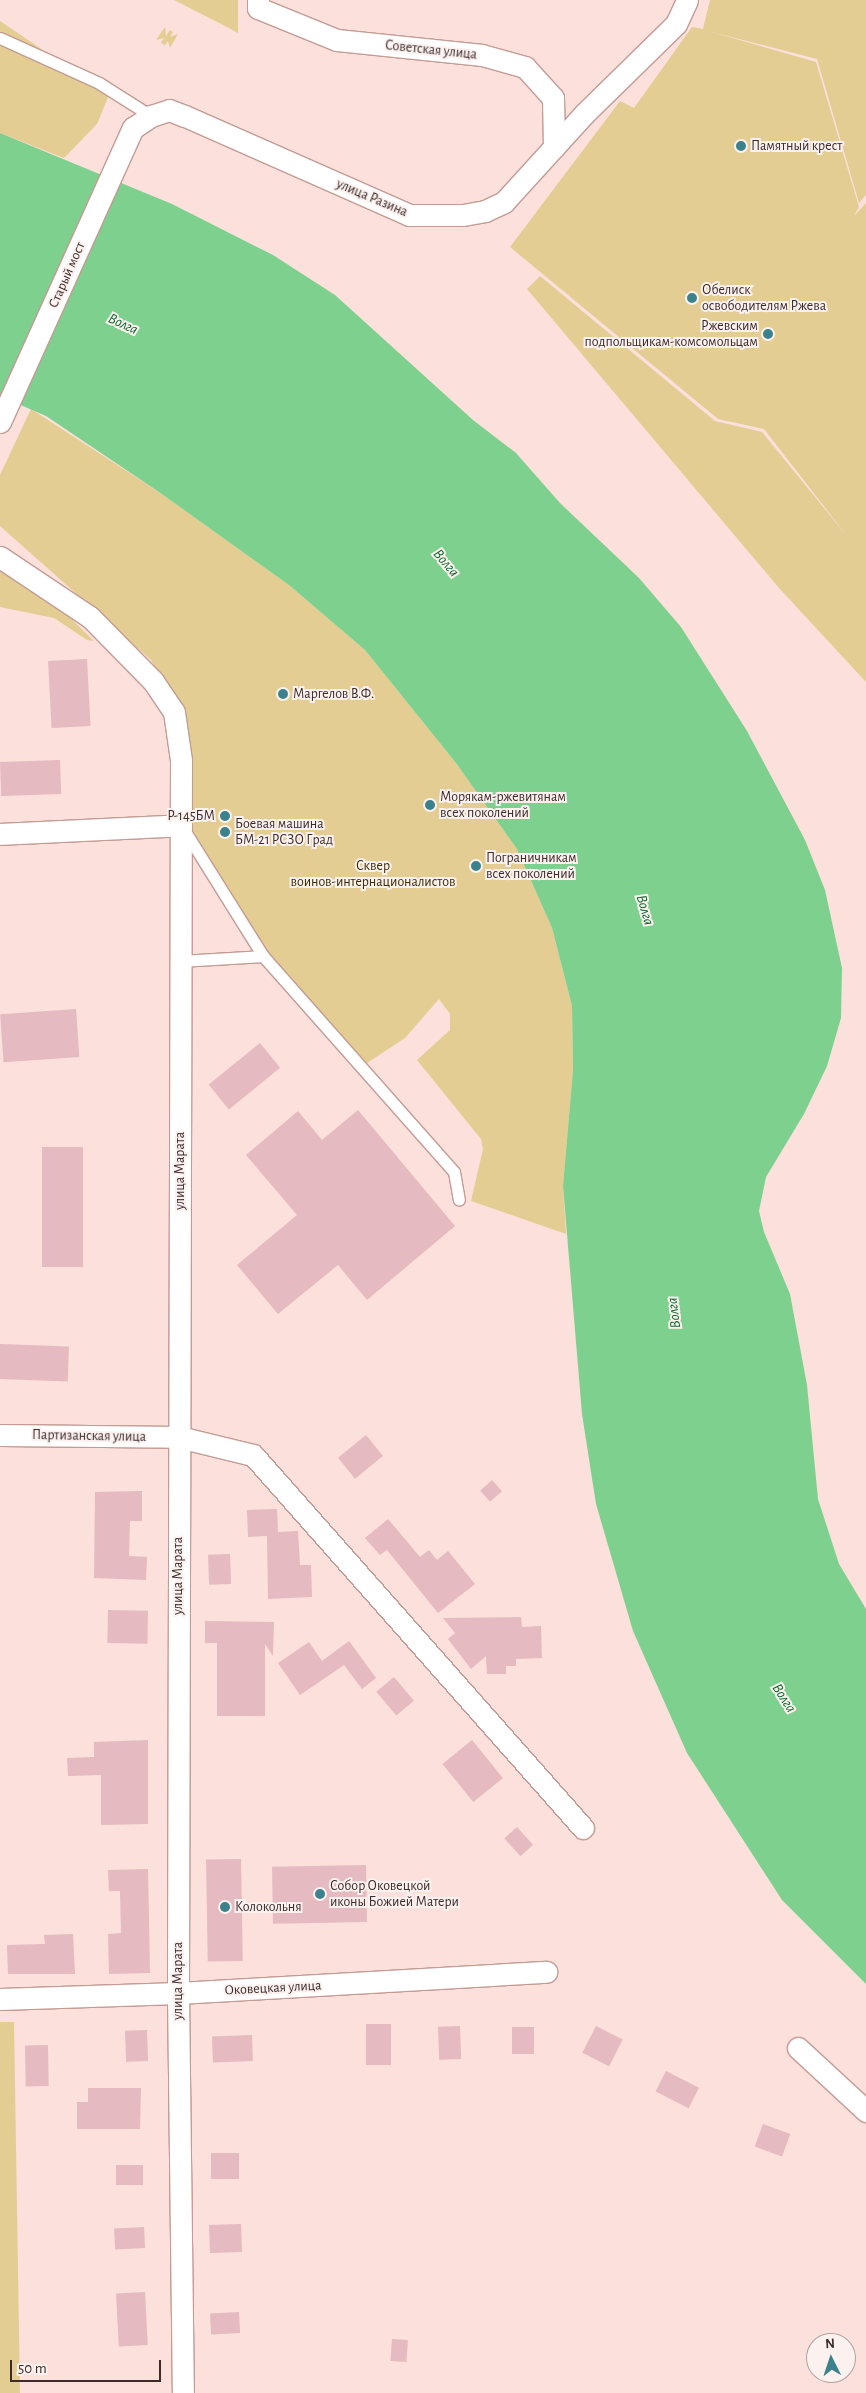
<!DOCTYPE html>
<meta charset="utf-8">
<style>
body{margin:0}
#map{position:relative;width:866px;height:2393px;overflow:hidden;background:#fbe0db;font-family:"Alegreya Sans",sans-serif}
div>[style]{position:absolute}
.green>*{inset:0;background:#e4cd93}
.water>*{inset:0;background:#7ed08e}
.building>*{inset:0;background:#e5bac0;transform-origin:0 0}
.roads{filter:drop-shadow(1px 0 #c49b94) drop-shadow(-1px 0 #c49b94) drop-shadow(0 1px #c49b94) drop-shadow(0 -1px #c49b94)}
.lane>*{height:11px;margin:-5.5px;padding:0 5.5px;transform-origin:5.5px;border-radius:5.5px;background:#fff}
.street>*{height:21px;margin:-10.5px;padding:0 10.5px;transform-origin:10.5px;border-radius:10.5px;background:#fff}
.dots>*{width:14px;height:14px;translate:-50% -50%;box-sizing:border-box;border:2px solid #fbf2f0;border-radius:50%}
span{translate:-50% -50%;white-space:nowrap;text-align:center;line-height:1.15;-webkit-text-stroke:4px #fbf2f0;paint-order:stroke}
.street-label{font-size:14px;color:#3c2b29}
.poi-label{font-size:14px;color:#3c2b29}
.left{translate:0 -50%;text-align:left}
.right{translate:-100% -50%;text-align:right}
.park-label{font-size:14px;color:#3c2d01}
.water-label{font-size:15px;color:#0d692d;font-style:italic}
.north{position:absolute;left:806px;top:2333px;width:50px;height:50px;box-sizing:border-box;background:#fbf2f0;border:1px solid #afa2a0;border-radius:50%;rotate:356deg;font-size:14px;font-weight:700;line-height:20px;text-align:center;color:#3c2b29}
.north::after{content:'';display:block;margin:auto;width:18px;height:22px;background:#3c828d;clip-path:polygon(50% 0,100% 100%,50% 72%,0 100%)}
.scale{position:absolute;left:10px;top:2360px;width:151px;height:22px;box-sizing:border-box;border:2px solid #3c2b29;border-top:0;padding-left:6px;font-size:15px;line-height:18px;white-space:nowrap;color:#3c2b29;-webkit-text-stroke:4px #fbf2f0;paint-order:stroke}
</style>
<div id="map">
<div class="green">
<div style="clip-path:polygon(174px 0,238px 0,238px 33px,225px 26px)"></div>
<div style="clip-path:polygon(710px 0,866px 0,866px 195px,859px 203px,817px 59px,708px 31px,816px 62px,859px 207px,854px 216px,866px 203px,866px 682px,779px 588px,527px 289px,540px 276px,715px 421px,762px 432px,847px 536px,764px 429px,718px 419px,510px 247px,620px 101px,634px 108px,692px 27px,703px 29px)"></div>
<div style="clip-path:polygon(0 21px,109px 95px,97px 124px,64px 158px,0 133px)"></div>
<div style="clip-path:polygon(165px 27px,166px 36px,170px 30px,173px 32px,170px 37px,178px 34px,170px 48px,168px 41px,165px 45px,161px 43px,164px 38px,156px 40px)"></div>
<div style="clip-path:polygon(31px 409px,159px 492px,289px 585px,365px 650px,456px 763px,517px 849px,552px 928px,572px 1006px,573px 1070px,563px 1186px,566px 1234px,471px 1201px,483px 1149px,481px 1139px,417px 1060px,450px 1030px,450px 1014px,439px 999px,405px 1038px,364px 1065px,269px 955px,193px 836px,175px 704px,151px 660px,0 526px,0 475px)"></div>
<div style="clip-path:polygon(0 565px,58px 606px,94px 641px,87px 640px,54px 618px,0 607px)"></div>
<div style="clip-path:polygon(0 2022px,14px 2022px,20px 2393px,0 2393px)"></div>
</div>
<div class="water">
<div style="clip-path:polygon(0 133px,172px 204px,273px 255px,335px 295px,473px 420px,516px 453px,560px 503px,639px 578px,681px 627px,747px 731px,805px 840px,825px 890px,842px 968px,841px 1018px,827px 1066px,804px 1114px,766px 1177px,759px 1211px,764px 1232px,790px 1294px,807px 1385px,818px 1499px,839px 1564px,866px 1609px,866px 1984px,782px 1900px,687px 1753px,633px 1631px,596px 1504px,582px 1414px,563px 1186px,573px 1070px,572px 1006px,552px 928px,517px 849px,456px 763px,365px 650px,289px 585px,159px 492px,46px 416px,0 396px)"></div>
</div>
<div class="building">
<div style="left:87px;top:659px;width:67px;height:39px;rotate:87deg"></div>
<div style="left:60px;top:760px;width:34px;height:60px;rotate:88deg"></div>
<div style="left:76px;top:1009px;width:48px;height:76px;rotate:86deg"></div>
<div style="left:260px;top:1043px;width:32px;height:66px;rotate:51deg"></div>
<div style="clip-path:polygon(358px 1110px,455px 1226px,367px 1300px,338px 1265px,278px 1314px,237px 1265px,297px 1215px,246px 1155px,298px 1111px,322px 1140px)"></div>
<div style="left:42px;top:1147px;width:41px;height:120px"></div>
<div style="left:0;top:1344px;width:69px;height:35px;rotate:2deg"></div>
<div style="left:366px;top:1435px;width:27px;height:36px;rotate:51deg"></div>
<div style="left:492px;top:1480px;width:15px;height:16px;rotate:48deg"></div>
<div style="clip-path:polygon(142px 1491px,142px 1521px,130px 1521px,129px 1556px,147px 1557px,146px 1580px,94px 1578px,95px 1492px)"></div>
<div style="clip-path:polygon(277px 1509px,278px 1532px,298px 1531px,300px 1565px,311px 1565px,312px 1597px,268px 1599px,267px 1536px,248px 1537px,247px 1510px)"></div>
<div style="clip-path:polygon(388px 1519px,420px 1557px,429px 1550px,437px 1560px,448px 1551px,475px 1584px,438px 1613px,387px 1550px,380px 1555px,365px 1538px)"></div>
<div style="left:230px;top:1554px;width:30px;height:22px;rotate:88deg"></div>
<div style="left:108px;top:1610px;width:40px;height:33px;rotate:1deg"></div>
<div style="clip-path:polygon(521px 1617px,522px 1627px,541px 1626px,542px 1658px,516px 1659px,516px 1666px,506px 1666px,506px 1674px,487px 1674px,486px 1656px,471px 1669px,448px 1639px,455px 1633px,443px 1618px)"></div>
<div style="clip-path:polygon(205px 1621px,274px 1622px,273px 1656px,265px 1644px,265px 1716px,217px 1716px,217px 1643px,205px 1643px)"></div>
<div style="clip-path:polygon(349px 1641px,376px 1678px,362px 1689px,344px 1665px,300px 1695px,278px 1663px,309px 1642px,322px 1661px)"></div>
<div style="left:394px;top:1677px;width:31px;height:23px;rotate:50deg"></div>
<div style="clip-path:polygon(148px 1740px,148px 1824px,101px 1825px,101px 1775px,68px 1776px,67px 1758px,94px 1757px,94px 1742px)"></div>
<div style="left:472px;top:1740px;width:49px;height:38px;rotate:51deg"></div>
<div style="left:517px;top:1827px;width:24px;height:17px;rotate:48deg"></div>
<div style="left:241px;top:1859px;width:102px;height:35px;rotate:89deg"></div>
<div style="left:366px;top:1865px;width:57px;height:94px;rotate:89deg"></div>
<div style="clip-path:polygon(148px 1869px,150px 1973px,109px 1974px,108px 1934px,121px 1933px,120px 1891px,109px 1891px,108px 1870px)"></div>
<div style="clip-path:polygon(73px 1934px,75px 1974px,8px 1974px,7px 1945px,45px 1944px,44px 1935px)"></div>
<div style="left:366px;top:2024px;width:25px;height:41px"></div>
<div style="left:460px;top:2026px;width:33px;height:22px;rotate:88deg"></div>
<div style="left:596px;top:2026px;width:30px;height:30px;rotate:27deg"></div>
<div style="left:512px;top:2027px;width:22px;height:27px"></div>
<div style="left:147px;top:2030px;width:31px;height:22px;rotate:88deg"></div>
<div style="left:252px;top:2035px;width:26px;height:40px;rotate:88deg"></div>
<div style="left:48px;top:2045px;width:41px;height:23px;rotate:89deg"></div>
<div style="left:666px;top:2071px;width:37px;height:23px;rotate:27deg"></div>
<div style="clip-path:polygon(88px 2088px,141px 2088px,140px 2129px,77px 2129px,77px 2102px,88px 2102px)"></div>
<div style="left:763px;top:2124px;width:29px;height:24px;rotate:20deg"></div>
<div style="left:211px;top:2153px;width:28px;height:26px"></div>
<div style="left:143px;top:2165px;width:20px;height:27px;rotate:90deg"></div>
<div style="left:241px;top:2224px;width:28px;height:32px;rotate:88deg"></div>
<div style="left:144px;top:2227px;width:21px;height:30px;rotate:87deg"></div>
<div style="left:145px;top:2292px;width:53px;height:29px;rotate:87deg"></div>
<div style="left:239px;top:2312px;width:21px;height:29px;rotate:87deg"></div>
<div style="left:392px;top:2339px;width:16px;height:22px;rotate:4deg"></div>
</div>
<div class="roads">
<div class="lane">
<div style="left:0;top:38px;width:109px;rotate:24.4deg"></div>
<div style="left:99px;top:83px;width:62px;rotate:32.4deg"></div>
<div style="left:183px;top:828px;width:151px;rotate:58deg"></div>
<div style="left:263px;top:956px;width:288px;rotate:48.5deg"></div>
<div style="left:454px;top:1172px;width:28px;rotate:80deg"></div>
<div style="left:181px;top:961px;width:82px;rotate:-3.5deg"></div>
</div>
<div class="street">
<div style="left:258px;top:0;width:8px;rotate:90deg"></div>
<div style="left:258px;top:8px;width:85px;rotate:22.1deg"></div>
<div style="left:337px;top:40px;width:146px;rotate:5.9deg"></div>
<div style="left:482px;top:55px;width:45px;rotate:15.6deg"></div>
<div style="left:525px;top:67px;width:42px;rotate:47.9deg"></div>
<div style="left:553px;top:98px;width:49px;rotate:88.8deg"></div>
<div style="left:0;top:422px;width:323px;rotate:-65.7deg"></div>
<div style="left:133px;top:128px;width:22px;rotate:-34deg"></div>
<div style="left:151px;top:116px;width:19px;rotate:-18deg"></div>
<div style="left:169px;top:110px;width:17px;rotate:21deg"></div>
<div style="left:185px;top:116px;width:245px;rotate:23.8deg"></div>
<div style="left:409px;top:215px;width:54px"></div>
<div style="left:463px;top:215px;width:22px;rotate:-10deg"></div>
<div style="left:485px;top:211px;width:21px;rotate:-25deg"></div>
<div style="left:504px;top:202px;width:119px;rotate:-47.7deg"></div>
<div style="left:584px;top:114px;width:129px;rotate:-44.4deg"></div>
<div style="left:676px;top:24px;width:26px;rotate:-65deg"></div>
<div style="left:0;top:557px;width:108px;rotate:33.7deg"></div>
<div style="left:90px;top:617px;width:90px;rotate:45.5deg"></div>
<div style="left:153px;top:681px;width:37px;rotate:56deg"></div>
<div style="left:174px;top:712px;width:49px;rotate:81.7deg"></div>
<div style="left:181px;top:760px;width:1233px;rotate:90.14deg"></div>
<div style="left:178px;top:1993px;width:400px;rotate:89.3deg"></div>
<div style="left:0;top:834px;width:181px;rotate:-2.8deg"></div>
<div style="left:0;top:1435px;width:179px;rotate:0.6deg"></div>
<div style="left:179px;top:1437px;width:76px;rotate:13.7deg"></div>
<div style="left:253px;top:1455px;width:498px;rotate:48.5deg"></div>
<div style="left:0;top:1999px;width:178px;rotate:-1.9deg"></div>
<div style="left:178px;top:1993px;width:369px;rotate:-3.3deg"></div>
<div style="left:798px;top:2048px;width:93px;rotate:42.8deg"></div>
</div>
</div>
<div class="dots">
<div style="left:741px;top:146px;background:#3c828d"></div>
<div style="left:692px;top:298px;background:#3c828d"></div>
<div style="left:768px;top:334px;background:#3c828d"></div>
<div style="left:283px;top:694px;background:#3c828d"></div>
<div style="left:430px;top:805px;background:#3c828d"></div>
<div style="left:225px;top:816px;background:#3c828d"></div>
<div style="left:225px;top:832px;background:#3c828d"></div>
<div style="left:476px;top:866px;background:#3c828d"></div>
<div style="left:320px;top:1894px;background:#3c828d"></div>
<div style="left:225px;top:1907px;background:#3c828d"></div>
</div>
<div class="street-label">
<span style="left:431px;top:50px;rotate:6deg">Советская улица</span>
<span style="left:372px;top:198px;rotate:23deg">улица Разина</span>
<span style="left:67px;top:275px;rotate:-66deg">Старый мост</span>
<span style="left:180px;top:1171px;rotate:-90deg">улица Марата</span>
<span style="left:89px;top:1436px;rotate:1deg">Партизанская улица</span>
<span style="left:178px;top:1576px;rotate:-90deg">улица Марата</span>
<span style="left:178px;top:1981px;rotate:-90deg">улица Марата</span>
<span style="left:273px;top:1988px;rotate:-3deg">Оковецкая улица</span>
</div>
<div class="poi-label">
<span class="left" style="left:751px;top:146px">Памятный крест</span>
<span class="left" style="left:702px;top:298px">Обелиск<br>освободителям Ржева</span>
<span class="right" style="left:758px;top:334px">Ржевским<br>подпольщикам-комсомольцам</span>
<span class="left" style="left:293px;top:694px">Маргелов В.Ф.</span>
<span class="left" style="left:440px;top:805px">Морякам-ржевитянам<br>всех поколений</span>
<span class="right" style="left:215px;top:816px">Р-145БМ</span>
<span class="left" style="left:235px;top:832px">Боевая машина<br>БМ-21 РСЗО Град</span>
<span class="left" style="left:486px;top:866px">Пограничникам<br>всех поколений</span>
<span class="left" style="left:330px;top:1894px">Собор Оковецкой<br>иконы Божией Матери</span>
<span class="left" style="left:235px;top:1907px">Колокольня</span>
</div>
<div class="park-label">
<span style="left:373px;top:874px">Сквер<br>воинов-интернационалистов</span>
</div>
<div class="water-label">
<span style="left:123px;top:324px;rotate:25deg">Волга</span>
<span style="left:446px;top:563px;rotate:50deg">Волга</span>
<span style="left:645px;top:910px;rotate:74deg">Волга</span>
<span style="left:674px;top:1313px;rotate:-97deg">Волга</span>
<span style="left:784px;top:1698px;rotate:57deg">Волга</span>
</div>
<div class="north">N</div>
<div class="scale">50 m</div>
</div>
